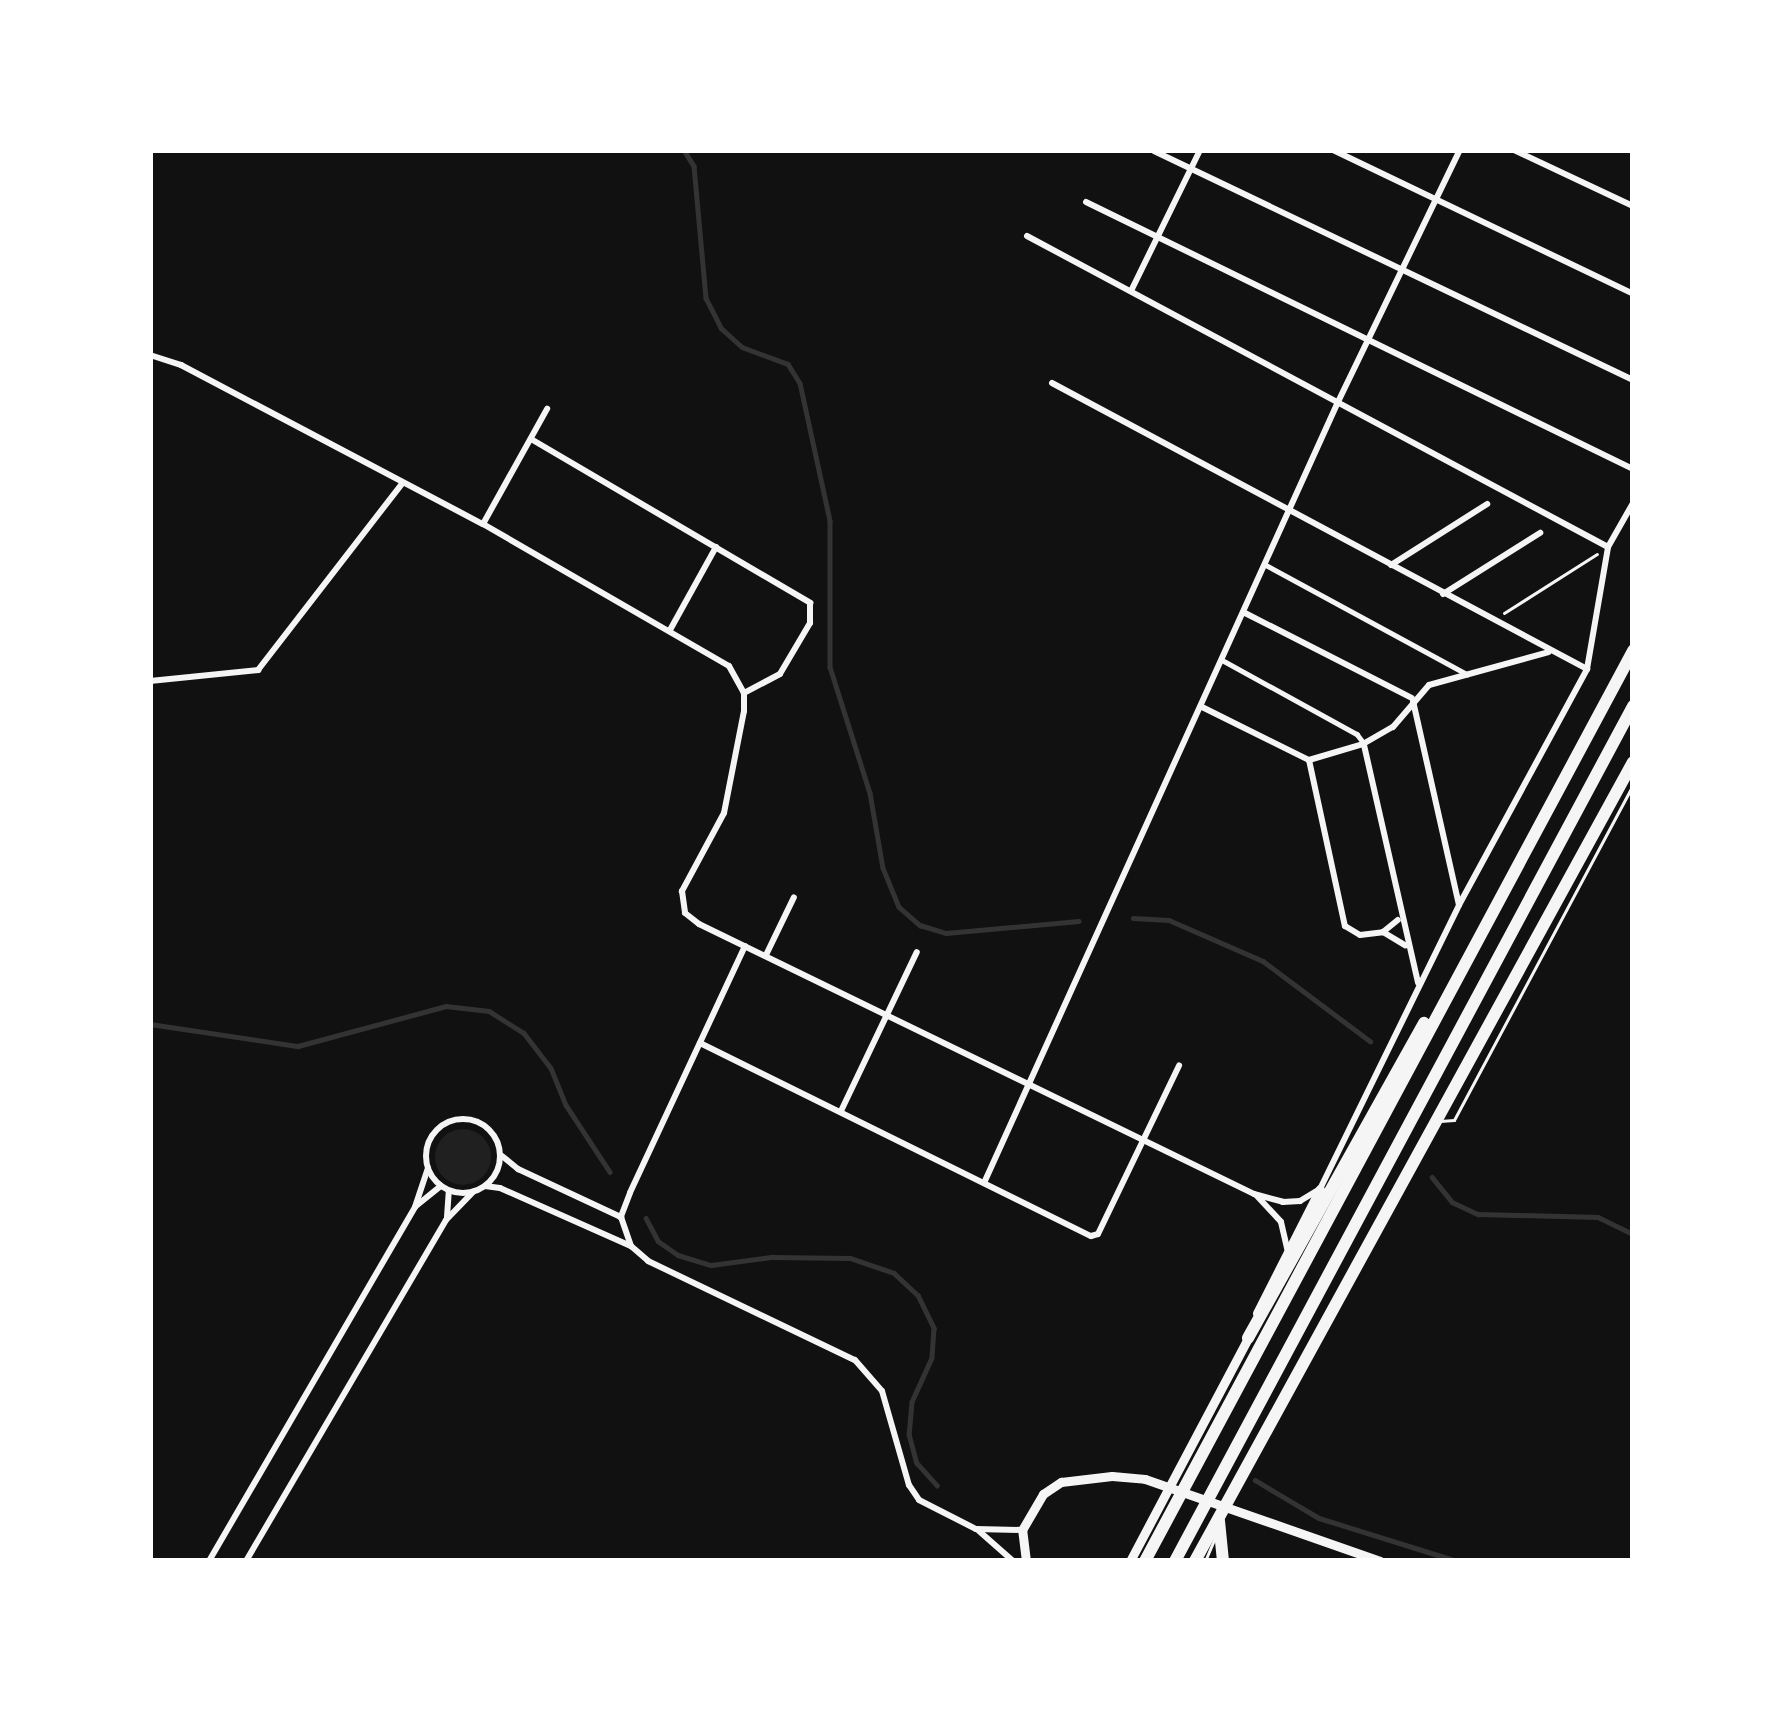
<!DOCTYPE html>
<style>
body{margin:0}
#map{position:relative;width:1783px;height:1711px;overflow:hidden;background:#111;font-family:Figtree,sans-serif}
div>[style]{position:absolute}
.green>*{inset:0;background:#202020}
.round{border-radius:50%}
.stream>*{height:4.5px;margin:-2.25px;padding:0 2.25px;transform-origin:2.25px;border-radius:2.25px;background:#333}
.path>*{height:3px;margin:-1.5px;padding:0 1.5px;transform-origin:1.5px;border-radius:1.5px;background:#f5f5f5}
.service>*{height:3px;margin:-1.5px;padding:0 1.5px;transform-origin:1.5px;border-radius:1.5px;background:#f5f5f5}
.pedestrian>*{height:4.5px;margin:-2.25px;padding:0 2.25px;transform-origin:2.25px;border-radius:2.25px;background:#f5f5f5}
.minor>*{height:6px;margin:-3px;padding:0 3px;transform-origin:3px;border-radius:3px;background:#f5f5f5}
.minor>.ring{margin:-3px;padding:0;box-sizing:content-box;background:none;border:6px solid #f5f5f5;border-radius:50%}
.tertiary>*{height:9px;margin:-4.5px;padding:0 4.5px;transform-origin:4.5px;border-radius:4.5px;background:#f5f5f5}
.motorway>*{height:12px;margin:-6px;padding:0 6px;transform-origin:6px;border-radius:6px;background:#f5f5f5}
span{translate:-50% -50%;white-space:nowrap;text-align:center;line-height:1.15;-webkit-text-stroke:9px #fff;paint-order:stroke}
.frame{position:absolute;inset:0;border:153px solid #fff;pointer-events:none}
</style>
<div id="map">
<div class="green">
<div class="round" style="left:435px;top:1129px;width:56px;height:56px"></div>
</div>
<div class="stream">
<div style="left:684px;top:150px;width:19px;rotate:58deg"></div>
<div style="left:694px;top:166px;width:133px;rotate:84.8deg"></div>
<div style="left:706px;top:298px;width:34px;rotate:63deg"></div>
<div style="left:721px;top:328px;width:28px;rotate:42deg"></div>
<div style="left:742px;top:347px;width:49px;rotate:20.3deg"></div>
<div style="left:788px;top:364px;width:22px;rotate:58deg"></div>
<div style="left:800px;top:383px;width:141px;rotate:77.7deg"></div>
<div style="left:830px;top:521px;width:146px;rotate:90deg"></div>
<div style="left:830px;top:667px;width:132px;rotate:72.4deg"></div>
<div style="left:870px;top:793px;width:76px;rotate:80.2deg"></div>
<div style="left:883px;top:868px;width:42px;rotate:67.7deg"></div>
<div style="left:899px;top:907px;width:28px;rotate:41deg"></div>
<div style="left:920px;top:925px;width:27px;rotate:17deg"></div>
<div style="left:946px;top:933px;width:133px;rotate:-5.2deg"></div>
<div style="left:1133px;top:918px;width:36px;rotate:3deg"></div>
<div style="left:1169px;top:920px;width:103px;rotate:23.6deg"></div>
<div style="left:1263px;top:961px;width:134px;rotate:36.8deg"></div>
<div style="left:150px;top:1024px;width:150px;rotate:8.5deg"></div>
<div style="left:298px;top:1046px;width:153px;rotate:-15.1deg"></div>
<div style="left:446px;top:1006px;width:43px;rotate:6.6deg"></div>
<div style="left:489px;top:1011px;width:41px;rotate:32.2deg"></div>
<div style="left:524px;top:1033px;width:44px;rotate:52.4deg"></div>
<div style="left:551px;top:1068px;width:40px;rotate:68deg"></div>
<div style="left:566px;top:1105px;width:80px;rotate:56.7deg"></div>
<div style="left:1432px;top:1177px;width:32px;rotate:51deg"></div>
<div style="left:1452px;top:1202px;width:29px;rotate:25deg"></div>
<div style="left:1478px;top:1214px;width:120px;rotate:1.4deg"></div>
<div style="left:1598px;top:1217px;width:39px;rotate:26deg"></div>
<div style="left:646px;top:1218px;width:26px;rotate:62deg"></div>
<div style="left:658px;top:1241px;width:24px;rotate:35deg"></div>
<div style="left:678px;top:1255px;width:34px;rotate:17deg"></div>
<div style="left:711px;top:1265px;width:62px;rotate:-7.5deg"></div>
<div style="left:772px;top:1257px;width:78px;rotate:0.7deg"></div>
<div style="left:850px;top:1258px;width:46px;rotate:18.8deg"></div>
<div style="left:894px;top:1273px;width:33px;rotate:43deg"></div>
<div style="left:918px;top:1295px;width:37px;rotate:64deg"></div>
<div style="left:934px;top:1328px;width:30px;rotate:94deg"></div>
<div style="left:932px;top:1358px;width:48px;rotate:114.4deg"></div>
<div style="left:912px;top:1402px;width:32px;rotate:95deg"></div>
<div style="left:909px;top:1434px;width:30px;rotate:75deg"></div>
<div style="left:917px;top:1463px;width:30px;rotate:48deg"></div>
<div style="left:1255px;top:1480px;width:74px;rotate:30.7deg"></div>
<div style="left:1319px;top:1518px;width:145px;rotate:17.3deg"></div>
</div>
<div class="path">
<div style="left:1504px;top:613px;width:110px;rotate:-32.4deg"></div>
</div>
<div class="service">
<div style="left:1440px;top:1121px;width:14px;rotate:-4deg"></div>
<div style="left:1454px;top:1120px;width:380px;rotate:-61.9deg"></div>
<div style="left:1205px;top:1561px;width:28px;rotate:-67deg"></div>
</div>
<div class="pedestrian">
<div style="left:1266px;top:565px;width:229px;rotate:28.5deg"></div>
<div style="left:1224px;top:661px;width:152px;rotate:28.8deg"></div>
<div style="left:1357px;top:734px;width:10px;rotate:53deg"></div>
</div>
<div class="minor">
<div style="left:1333px;top:150px;width:333px;rotate:25.6deg"></div>
<div style="left:1514px;top:150px;width:132px;rotate:25.2deg"></div>
<div style="left:1154px;top:151px;width:531px;rotate:25.55deg"></div>
<div style="left:1086px;top:202px;width:609px;rotate:26.02deg"></div>
<div style="left:1027px;top:236px;width:659px;rotate:28.16deg"></div>
<div style="left:1131px;top:291px;width:157px;rotate:-63.9deg"></div>
<div style="left:150px;top:355px;width:33px;rotate:18deg"></div>
<div style="left:181px;top:365px;width:341px;rotate:27.8deg"></div>
<div style="left:483px;top:524px;width:284px;rotate:30deg"></div>
<div style="left:729px;top:666px;width:31px;rotate:61deg"></div>
<div style="left:744px;top:693px;width:18px;rotate:90deg"></div>
<div style="left:744px;top:711px;width:104px;rotate:101.1deg"></div>
<div style="left:724px;top:813px;width:89px;rotate:118.3deg"></div>
<div style="left:682px;top:891px;width:22px;rotate:82deg"></div>
<div style="left:685px;top:913px;width:18px;rotate:38deg"></div>
<div style="left:699px;top:924px;width:617px;rotate:25.94deg"></div>
<div style="left:1254px;top:1194px;width:30px;rotate:15deg"></div>
<div style="left:1283px;top:1202px;width:17px;rotate:-3deg"></div>
<div style="left:1300px;top:1201px;width:23px;rotate:-31deg"></div>
<div style="left:1320px;top:1189px;width:316px;rotate:-63.9deg"></div>
<div style="left:1459px;top:905px;width:268px;rotate:-61.5deg"></div>
<div style="left:1587px;top:669px;width:124px;rotate:-80.2deg"></div>
<div style="left:1608px;top:547px;width:51px;rotate:-60.4deg"></div>
<div style="left:1052px;top:383px;width:607px;rotate:28.13deg"></div>
<div style="left:531px;top:439px;width:324px;rotate:30.4deg"></div>
<div style="left:810px;top:603px;width:20px;rotate:90deg"></div>
<div style="left:810px;top:623px;width:59px;rotate:120.5deg"></div>
<div style="left:780px;top:674px;width:41px;rotate:152.2deg"></div>
<div style="left:483px;top:524px;width:132px;rotate:-60.9deg"></div>
<div style="left:1391px;top:565px;width:114px;rotate:-32.4deg"></div>
<div style="left:1443px;top:594px;width:115px;rotate:-32.2deg"></div>
<div style="left:1245px;top:613px;width:187px;rotate:27deg"></div>
<div style="left:670px;top:630px;width:95px;rotate:-61deg"></div>
<div style="left:150px;top:681px;width:109px;rotate:-5.8deg"></div>
<div style="left:258px;top:670px;width:235px;rotate:-52.3deg"></div>
<div style="left:1413px;top:701px;width:209px;rotate:77.3deg"></div>
<div style="left:1202px;top:707px;width:119px;rotate:26.4deg"></div>
<div style="left:1364px;top:745px;width:244px;rotate:77.2deg"></div>
<div style="left:1309px;top:760px;width:56px;rotate:-16.5deg"></div>
<div style="left:1363px;top:744px;width:34px;rotate:-30deg"></div>
<div style="left:1393px;top:727px;width:55px;rotate:-49.4deg"></div>
<div style="left:1429px;top:685px;width:124px;rotate:-15.4deg"></div>
<div style="left:1309px;top:760px;width:170px;rotate:77.8deg"></div>
<div style="left:1345px;top:926px;width:17px;rotate:31deg"></div>
<div style="left:1360px;top:935px;width:23px;rotate:-7deg"></div>
<div style="left:1383px;top:932px;width:19px;rotate:-39deg"></div>
<div style="left:1383px;top:932px;width:26px;rotate:31deg"></div>
<div style="left:745px;top:946px;width:272px;rotate:115deg"></div>
<div style="left:630px;top:1193px;width:26px;rotate:111deg"></div>
<div style="left:621px;top:1217px;width:31px;rotate:71deg"></div>
<div style="left:631px;top:1246px;width:23px;rotate:41deg"></div>
<div style="left:648px;top:1261px;width:229px;rotate:25.6deg"></div>
<div style="left:855px;top:1360px;width:41px;rotate:48.9deg"></div>
<div style="left:882px;top:1391px;width:98px;rotate:74deg"></div>
<div style="left:909px;top:1485px;width:18px;rotate:56deg"></div>
<div style="left:919px;top:1500px;width:64px;rotate:27deg"></div>
<div style="left:976px;top:1529px;width:46px;rotate:1.2deg"></div>
<div style="left:766px;top:955px;width:64px;rotate:-64.2deg"></div>
<div style="left:700px;top:1043px;width:436px;rotate:26.3deg"></div>
<div style="left:1091px;top:1236px;width:7px;rotate:-16deg"></div>
<div style="left:1098px;top:1234px;width:187px;rotate:-64.3deg"></div>
<div style="left:841px;top:1111px;width:176px;rotate:-64.5deg"></div>
<div class="ring" style="left:426px;top:1119px;width:68px;height:68px"></div>
<div style="left:502px;top:1156px;width:21px;rotate:39deg"></div>
<div style="left:518px;top:1169px;width:114px;rotate:25deg"></div>
<div style="left:984px;top:1183px;width:855px;rotate:-65.62deg"></div>
<div style="left:1337px;top:404px;width:282px;rotate:-64.2deg"></div>
<div style="left:485px;top:1186px;width:15px;rotate:8deg"></div>
<div style="left:500px;top:1188px;width:143px;rotate:23.9deg"></div>
<div style="left:1257px;top:1196px;width:35px;rotate:47deg"></div>
<div style="left:1281px;top:1222px;width:28px;rotate:77deg"></div>
<div style="left:416px;top:1206px;width:32px;rotate:-39deg"></div>
<div style="left:447px;top:1217px;width:26px;rotate:-86deg"></div>
<div style="left:979px;top:1531px;width:45px;rotate:41.4deg"></div>
<div style="left:209px;top:1561px;width:410px;rotate:-59.8deg"></div>
<div style="left:415px;top:1207px;width:41px;rotate:-71.6deg"></div>
<div style="left:246px;top:1561px;width:395px;rotate:-59.6deg"></div>
<div style="left:446px;top:1220px;width:39px;rotate:-46deg"></div>
</div>
<div class="tertiary">
<div style="left:1257px;top:1313px;width:139px;rotate:-63.1deg"></div>
<div style="left:1026px;top:1561px;width:31px;rotate:-97deg"></div>
<div style="left:1022px;top:1530px;width:42px;rotate:-59.7deg"></div>
<div style="left:1043px;top:1494px;width:22px;rotate:-34deg"></div>
<div style="left:1061px;top:1482px;width:51px;rotate:-6.7deg"></div>
<div style="left:1112px;top:1476px;width:33px;rotate:5deg"></div>
<div style="left:1145px;top:1479px;width:249px;rotate:19.2deg"></div>
<div style="left:1130px;top:1561px;width:257px;rotate:-62.1deg"></div>
</div>
<div class="motorway">
<div style="left:1248px;top:1338px;width:361px;rotate:-60.8deg"></div>
<div style="left:1219px;top:1521px;width:40px;rotate:84.3deg"></div>
<div style="left:1145px;top:1561px;width:1033px;rotate:-61.8deg"></div>
<div style="left:1175px;top:1561px;width:970px;rotate:-61.82deg"></div>
<div style="left:1195px;top:1561px;width:911px;rotate:-61.27deg"></div>
</div>
<div class="frame"></div>
</div>
